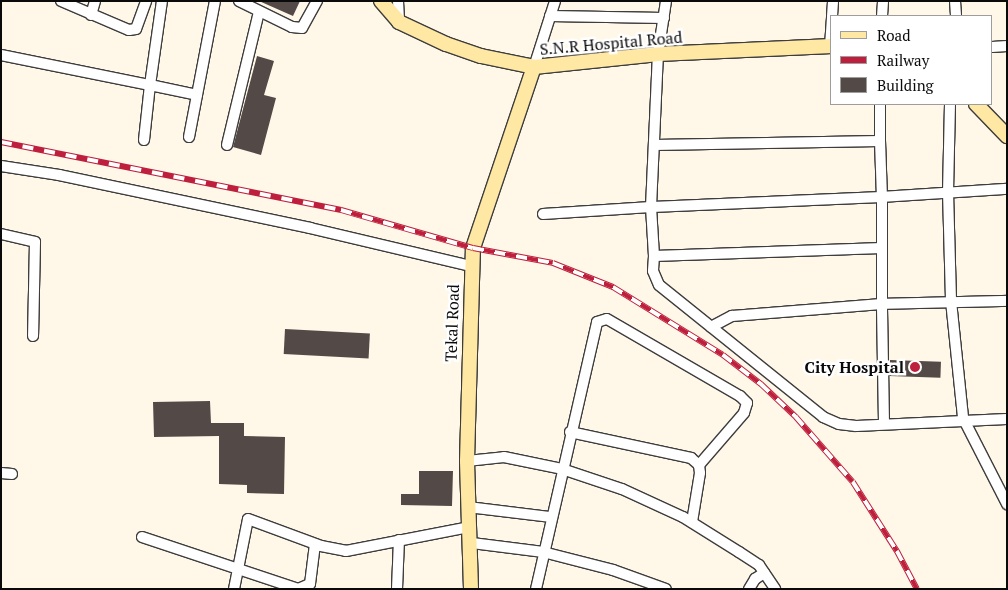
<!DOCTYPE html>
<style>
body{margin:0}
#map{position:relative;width:1008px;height:590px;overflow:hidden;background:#fff7e8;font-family:"PT Serif",serif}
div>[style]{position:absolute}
.building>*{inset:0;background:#534a47;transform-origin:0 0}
.roads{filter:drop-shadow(1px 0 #3d3d3d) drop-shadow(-1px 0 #3d3d3d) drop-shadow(0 1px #3d3d3d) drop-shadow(0 -1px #3d3d3d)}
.street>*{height:10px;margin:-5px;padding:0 5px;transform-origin:5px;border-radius:5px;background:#fff}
.secondary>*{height:14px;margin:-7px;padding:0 7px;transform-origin:7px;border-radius:7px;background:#ffe8a3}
.rail>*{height:5.5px;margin-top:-2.75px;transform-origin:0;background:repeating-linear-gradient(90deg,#fff 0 11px,#be1f3d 0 22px);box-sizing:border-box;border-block:1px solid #be1f3d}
.dots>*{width:14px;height:14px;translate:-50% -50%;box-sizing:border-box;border:2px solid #fff;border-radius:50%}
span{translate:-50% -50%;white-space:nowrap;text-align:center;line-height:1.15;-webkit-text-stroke:5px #fff;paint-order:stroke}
.street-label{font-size:16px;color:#0a0a0a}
.poi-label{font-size:16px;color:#0a0a0a;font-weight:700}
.right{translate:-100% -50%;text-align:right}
.frame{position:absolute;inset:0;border:2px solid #0a0a0a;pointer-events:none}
.legend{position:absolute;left:830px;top:15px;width:162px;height:90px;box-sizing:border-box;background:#fff;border:1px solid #9d9d9d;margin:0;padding:6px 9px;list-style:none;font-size:15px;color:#0a0a0a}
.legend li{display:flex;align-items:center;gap:10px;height:25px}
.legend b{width:25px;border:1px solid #9d9d9d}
</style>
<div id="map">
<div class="building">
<div style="clip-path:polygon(259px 1px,300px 1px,293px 16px)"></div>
<div style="clip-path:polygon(257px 56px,274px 61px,264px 95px,276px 98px,261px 155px,233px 147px)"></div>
<div style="left:285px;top:329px;width:85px;height:25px;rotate:3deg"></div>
<div style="left:890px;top:360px;width:51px;height:16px;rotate:2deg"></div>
<div style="clip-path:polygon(210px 401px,211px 423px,244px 423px,244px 436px,285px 437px,284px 494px,247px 493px,247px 485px,219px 484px,219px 436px,154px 437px,153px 402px)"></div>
<div style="clip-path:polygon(419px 471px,453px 471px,452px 506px,401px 505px,401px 494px,419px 494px)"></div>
</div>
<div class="roads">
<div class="street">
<div style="left:61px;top:1px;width:74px;rotate:23.1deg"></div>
<div style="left:129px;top:30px;width:7px;rotate:-8deg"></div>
<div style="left:136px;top:29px;width:30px;rotate:-70deg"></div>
<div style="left:239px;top:1px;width:59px;rotate:26.1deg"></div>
<div style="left:292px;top:27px;width:10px;rotate:6deg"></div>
<div style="left:302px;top:28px;width:31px;rotate:-61deg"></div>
<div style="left:398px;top:1px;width:21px;rotate:87deg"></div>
<div style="left:955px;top:1px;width:15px;rotate:86deg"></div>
<div style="left:91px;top:15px;width:15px;rotate:-74deg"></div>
<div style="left:550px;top:16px;width:114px;rotate:1deg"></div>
<div style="left:832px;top:16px;width:15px;rotate:-86deg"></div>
<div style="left:882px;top:16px;width:15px;rotate:-86deg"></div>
<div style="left:830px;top:46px;width:28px;rotate:-86deg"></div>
<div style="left:992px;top:47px;width:15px;rotate:-4deg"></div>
<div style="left:1px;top:55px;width:152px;rotate:11.4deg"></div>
<div style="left:150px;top:85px;width:85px;rotate:-81.9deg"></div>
<div style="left:534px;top:67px;width:69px;rotate:-72.3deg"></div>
<div style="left:950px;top:104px;width:88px;rotate:91.3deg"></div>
<div style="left:948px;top:192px;width:109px;rotate:88.4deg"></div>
<div style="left:951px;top:301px;width:118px;rotate:84.1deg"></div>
<div style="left:963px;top:418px;width:97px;rotate:62.9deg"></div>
<div style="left:189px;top:137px;width:138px;rotate:-79.2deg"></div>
<div style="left:144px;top:140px;width:55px;rotate:-83.8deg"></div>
<div style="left:150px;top:85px;width:48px;rotate:12deg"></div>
<div style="left:880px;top:141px;width:37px;rotate:-90deg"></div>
<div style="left:227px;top:145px;width:137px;rotate:-76.5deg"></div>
<div style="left:654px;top:145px;width:226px;rotate:-1deg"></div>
<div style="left:880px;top:141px;width:56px;rotate:88deg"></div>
<div style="left:882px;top:197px;width:231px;rotate:177.5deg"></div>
<div style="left:651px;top:207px;width:153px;rotate:-87.4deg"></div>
<div style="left:658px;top:54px;width:54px;rotate:-81.4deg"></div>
<div style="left:1px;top:166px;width:59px;rotate:8.8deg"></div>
<div style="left:59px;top:175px;width:257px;rotate:11.9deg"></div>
<div style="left:310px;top:228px;width:165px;rotate:13.3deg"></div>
<div style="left:543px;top:214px;width:108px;rotate:-3.7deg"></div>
<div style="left:651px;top:207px;width:49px;rotate:86.5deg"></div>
<div style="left:654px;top:256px;width:228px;rotate:-2deg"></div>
<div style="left:1px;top:234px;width:35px;rotate:13deg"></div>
<div style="left:35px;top:242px;width:94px;rotate:91.2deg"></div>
<div style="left:654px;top:256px;width:15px;rotate:94deg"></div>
<div style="left:653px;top:271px;width:15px;rotate:67deg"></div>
<div style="left:659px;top:285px;width:211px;rotate:38.8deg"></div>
<div style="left:823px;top:417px;width:17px;rotate:24deg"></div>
<div style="left:839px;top:424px;width:17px;rotate:7deg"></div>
<div style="left:856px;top:426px;width:151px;rotate:-2.7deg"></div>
<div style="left:711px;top:327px;width:24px;rotate:-28deg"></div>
<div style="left:732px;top:316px;width:150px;rotate:-4.6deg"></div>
<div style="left:882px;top:304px;width:107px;rotate:-90deg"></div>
<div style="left:882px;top:197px;width:125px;rotate:-3.7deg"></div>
<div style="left:884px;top:423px;width:119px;rotate:-91deg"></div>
<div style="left:882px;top:304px;width:125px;rotate:-1.4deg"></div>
<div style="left:570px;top:432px;width:124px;rotate:12.1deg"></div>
<div style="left:691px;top:458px;width:11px;rotate:41deg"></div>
<div style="left:699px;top:465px;width:8px;rotate:83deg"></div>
<div style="left:700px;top:473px;width:50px;rotate:99.3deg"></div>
<div style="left:467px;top:461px;width:37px;rotate:-6deg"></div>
<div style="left:504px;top:457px;width:59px;rotate:11.7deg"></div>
<div style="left:562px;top:469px;width:63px;rotate:18.4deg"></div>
<div style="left:622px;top:489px;width:67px;rotate:24.7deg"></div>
<div style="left:683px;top:517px;width:66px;rotate:32deg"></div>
<div style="left:739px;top:552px;width:24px;rotate:33deg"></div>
<div style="left:759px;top:565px;width:29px;rotate:56deg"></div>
<div style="left:1px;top:473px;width:11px;rotate:5deg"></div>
<div style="left:468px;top:507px;width:84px;rotate:6.9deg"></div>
<div style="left:142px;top:537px;width:164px;rotate:18.4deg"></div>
<div style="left:298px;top:589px;width:13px;rotate:-23deg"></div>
<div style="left:310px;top:584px;width:40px;rotate:-82.9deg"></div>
<div style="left:472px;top:543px;width:72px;rotate:7.2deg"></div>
<div style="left:543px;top:552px;width:72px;rotate:14.4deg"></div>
<div style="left:613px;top:570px;width:56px;rotate:19.7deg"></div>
<div style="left:234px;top:589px;width:71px;rotate:-78.7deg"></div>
<div style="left:248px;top:519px;width:78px;rotate:20.3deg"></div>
<div style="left:321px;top:546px;width:25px;rotate:11deg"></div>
<div style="left:346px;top:551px;width:125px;rotate:-11deg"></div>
<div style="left:397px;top:589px;width:49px;rotate:-87.7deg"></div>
<div style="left:536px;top:589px;width:274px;rotate:-77.1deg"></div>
<div style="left:597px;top:322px;width:10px;rotate:-17deg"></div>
<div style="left:607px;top:319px;width:154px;rotate:30.1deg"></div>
<div style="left:740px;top:396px;width:10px;rotate:45deg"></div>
<div style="left:747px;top:403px;width:10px;rotate:107deg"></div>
<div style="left:744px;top:413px;width:69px;rotate:130.9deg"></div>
<div style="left:749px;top:589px;width:12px;rotate:-59deg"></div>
<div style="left:755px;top:579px;width:11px;rotate:-34deg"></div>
</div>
<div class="secondary">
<div style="left:381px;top:1px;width:28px;rotate:49deg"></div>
<div style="left:399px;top:22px;width:52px;rotate:25.1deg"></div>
<div style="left:446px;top:44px;width:37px;rotate:19deg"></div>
<div style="left:481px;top:56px;width:54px;rotate:11.7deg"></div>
<div style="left:534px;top:67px;width:125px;rotate:-6deg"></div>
<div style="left:658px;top:54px;width:174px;rotate:-2.6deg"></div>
<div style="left:976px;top:104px;width:45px;rotate:45.9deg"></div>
<div style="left:471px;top:589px;width:128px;rotate:-91.8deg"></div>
<div style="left:467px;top:461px;width:213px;rotate:-88.4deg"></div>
<div style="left:473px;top:248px;width:191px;rotate:-71.4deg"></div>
</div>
</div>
<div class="rail">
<div style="left:1px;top:142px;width:347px;rotate:11.3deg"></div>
<div style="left:341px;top:210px;width:137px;rotate:16.1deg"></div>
<div style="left:473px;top:248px;width:81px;rotate:10.6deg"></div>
<div style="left:553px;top:263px;width:65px;rotate:21.8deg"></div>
<div style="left:613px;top:287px;width:129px;rotate:31.7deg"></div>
<div style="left:723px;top:355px;width:48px;rotate:37.3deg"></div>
<div style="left:761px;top:384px;width:48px;rotate:43.3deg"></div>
<div style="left:796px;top:417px;width:86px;rotate:48.8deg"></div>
<div style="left:853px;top:482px;width:82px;rotate:57.5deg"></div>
<div style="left:897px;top:551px;width:43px;rotate:62.2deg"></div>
</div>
<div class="dots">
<div style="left:915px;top:367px;background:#be1f3d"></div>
</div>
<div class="street-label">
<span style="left:611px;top:43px;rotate:-5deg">S.N.R Hospital Road</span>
<span style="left:452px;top:323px;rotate:-88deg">Tekal Road</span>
</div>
<div class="poi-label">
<span class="right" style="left:904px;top:367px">City Hospital</span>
</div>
<div class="frame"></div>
<ul class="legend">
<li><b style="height:6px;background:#ffe8a3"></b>Road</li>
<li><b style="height:6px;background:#be1f3d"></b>Railway</li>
<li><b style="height:14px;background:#534a47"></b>Building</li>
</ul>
</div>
